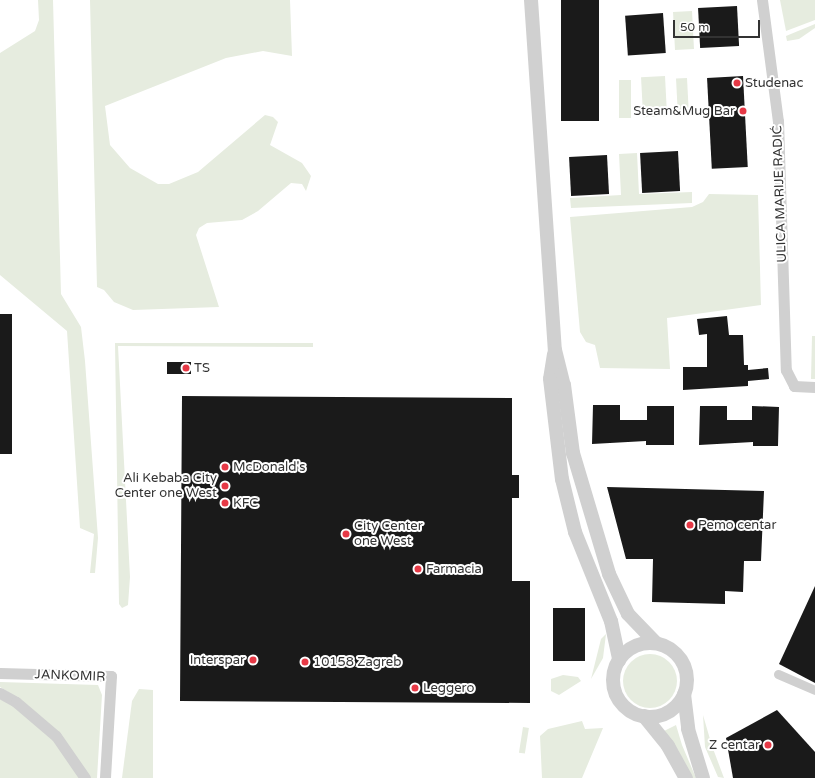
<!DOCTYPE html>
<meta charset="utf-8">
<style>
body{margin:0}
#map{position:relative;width:815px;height:778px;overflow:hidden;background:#fff;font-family:"Varela Round",sans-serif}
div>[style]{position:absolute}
.green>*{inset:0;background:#e6ecdf;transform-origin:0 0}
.round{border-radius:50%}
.building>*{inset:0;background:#1a1a1a;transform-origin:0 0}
.pedestrian>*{height:9px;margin:-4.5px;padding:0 4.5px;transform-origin:4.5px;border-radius:4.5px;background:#d0d0d0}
.minor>*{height:11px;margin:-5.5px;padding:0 5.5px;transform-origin:5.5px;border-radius:5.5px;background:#d0d0d0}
.tertiary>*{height:14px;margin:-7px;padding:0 7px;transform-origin:7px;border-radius:7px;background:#d0d0d0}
.tertiary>.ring{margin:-7px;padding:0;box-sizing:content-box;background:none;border:14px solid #d0d0d0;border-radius:50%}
.dots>*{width:11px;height:11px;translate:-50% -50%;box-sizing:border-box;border:2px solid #fff;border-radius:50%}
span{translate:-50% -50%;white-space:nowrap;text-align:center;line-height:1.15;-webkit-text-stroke:4px #fff;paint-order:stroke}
.poi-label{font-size:13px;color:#333}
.left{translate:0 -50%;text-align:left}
.right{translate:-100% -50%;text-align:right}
.street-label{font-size:13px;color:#333}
.scale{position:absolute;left:673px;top:20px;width:87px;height:18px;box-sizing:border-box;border:2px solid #333;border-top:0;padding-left:5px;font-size:12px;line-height:14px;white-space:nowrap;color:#333;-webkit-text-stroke:3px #fff;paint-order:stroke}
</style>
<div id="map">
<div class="green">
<div style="clip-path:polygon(38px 0,53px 0,61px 294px,81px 327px,85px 361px,98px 538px,95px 573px,90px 573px,94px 534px,80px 528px,67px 331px,0 275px,0 53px,35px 31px,39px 20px)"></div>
<div style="clip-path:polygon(90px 0,290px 0,292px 56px,263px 51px,226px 58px,105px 106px,110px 145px,130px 168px,158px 184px,169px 184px,198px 172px,265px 115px,273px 117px,278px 122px,270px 145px,302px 163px,311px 176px,306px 191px,302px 184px,291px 183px,258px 211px,242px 220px,207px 223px,199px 228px,196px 235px,219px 307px,133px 310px,114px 302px,104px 290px,97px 287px)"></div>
<div style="clip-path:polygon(780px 0,815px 0,815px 20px,786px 31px)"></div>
<div style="left:692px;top:11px;width:38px;height:19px;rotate:87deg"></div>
<div style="clip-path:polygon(815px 24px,815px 28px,799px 39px,787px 41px,786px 36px)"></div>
<div style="left:665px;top:76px;width:40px;height:24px;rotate:87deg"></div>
<div style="left:687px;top:78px;width:36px;height:11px;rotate:87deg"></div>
<div style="left:619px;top:80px;width:12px;height:38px"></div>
<div style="clip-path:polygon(637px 153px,639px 194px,692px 192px,692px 203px,571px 208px,570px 198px,621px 195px,619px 154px)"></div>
<div style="clip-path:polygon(709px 194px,758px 195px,761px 305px,667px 318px,670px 369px,600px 368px,595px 345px,586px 342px,580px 332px,570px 217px,692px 207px,703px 202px)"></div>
<div style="clip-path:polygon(812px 336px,815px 336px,815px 379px,811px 379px)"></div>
<div style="clip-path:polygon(115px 343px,313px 343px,313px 347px,118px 346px,130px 577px,128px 605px,122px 608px,119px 604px)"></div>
<div style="clip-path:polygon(606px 634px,603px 658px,591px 679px,601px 639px)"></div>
<div class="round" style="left:623px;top:654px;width:54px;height:54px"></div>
<div style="clip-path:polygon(563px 675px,578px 677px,581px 681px,559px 695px,551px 691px,551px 679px)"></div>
<div style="clip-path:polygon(0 682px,98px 685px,102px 695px,97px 778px,88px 778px,10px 693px,0 687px)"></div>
<div style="clip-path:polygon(139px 689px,153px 690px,153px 778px,122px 778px,132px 701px)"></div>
<div style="clip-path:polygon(0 699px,14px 706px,52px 737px,81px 778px,0 778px)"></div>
<div style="clip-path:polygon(703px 715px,712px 746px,724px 778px,718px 777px,705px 747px)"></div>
<div style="clip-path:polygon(582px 721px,585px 729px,603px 728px,582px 778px,542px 778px,540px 736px,548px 729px)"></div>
<div style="clip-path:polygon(676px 725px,682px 745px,696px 778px,690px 778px,678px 750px,664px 731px)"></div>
<div style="left:523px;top:727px;width:6px;height:26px;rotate:9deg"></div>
</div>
<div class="building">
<div style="left:561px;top:0;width:38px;height:121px"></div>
<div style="left:737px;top:6px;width:40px;height:39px;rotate:87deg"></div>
<div style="left:663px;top:13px;width:40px;height:38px;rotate:86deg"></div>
<div style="left:743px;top:76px;width:91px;height:36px;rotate:87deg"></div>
<div style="left:678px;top:151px;width:40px;height:38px;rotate:87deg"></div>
<div style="left:607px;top:155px;width:39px;height:38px;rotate:87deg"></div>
<div style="left:0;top:314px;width:12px;height:140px"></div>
<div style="clip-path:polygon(727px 316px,729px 335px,743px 335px,744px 365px,748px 365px,748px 370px,768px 368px,769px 379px,748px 381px,748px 386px,683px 390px,683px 367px,707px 367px,707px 334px,699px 335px,697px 319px)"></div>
<div style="left:167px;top:362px;width:24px;height:12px"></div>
<div style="clip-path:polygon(182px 396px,512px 398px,512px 475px,519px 475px,519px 498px,512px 498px,512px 581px,530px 581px,530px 703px,180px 701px)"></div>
<div style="clip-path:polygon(593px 405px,620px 405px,620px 420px,647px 420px,647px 406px,674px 406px,674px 445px,646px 445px,646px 441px,592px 444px)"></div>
<div style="clip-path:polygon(700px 406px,727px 406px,727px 420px,752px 420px,752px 406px,779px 407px,778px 446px,753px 446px,753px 442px,699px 445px)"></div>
<div style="clip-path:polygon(607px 487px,764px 491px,761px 561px,744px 561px,743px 592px,725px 591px,725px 604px,652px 602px,653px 559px,626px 559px)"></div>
<div style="clip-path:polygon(815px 586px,815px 683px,779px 664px)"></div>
<div style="left:553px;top:608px;width:32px;height:53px"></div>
<div style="clip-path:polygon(777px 710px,815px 752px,815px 778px,733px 778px,726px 738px)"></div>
</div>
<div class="pedestrian">
<div style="left:778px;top:674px;width:40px;rotate:23.4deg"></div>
</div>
<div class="minor">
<div style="left:762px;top:0;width:122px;rotate:82.5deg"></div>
<div style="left:778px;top:121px;width:249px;rotate:88.2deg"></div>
<div style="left:786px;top:370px;width:18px;rotate:63deg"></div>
<div style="left:794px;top:386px;width:21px;rotate:3deg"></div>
<div style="left:0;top:673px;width:111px;rotate:1.5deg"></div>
<div style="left:111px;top:676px;width:102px;rotate:93.4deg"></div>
<div style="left:0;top:693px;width:18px;rotate:29deg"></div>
<div style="left:16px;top:702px;width:52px;rotate:40.4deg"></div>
<div style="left:56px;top:736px;width:51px;rotate:55.4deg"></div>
</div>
<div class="tertiary">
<div style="left:531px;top:0;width:351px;rotate:86.1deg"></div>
<div style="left:555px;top:350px;width:36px;rotate:76deg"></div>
<div style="left:564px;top:385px;width:69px;rotate:82.5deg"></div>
<div style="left:573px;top:453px;width:126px;rotate:73.4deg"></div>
<div style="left:609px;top:574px;width:44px;rotate:64.6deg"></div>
<div style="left:628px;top:614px;width:40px;rotate:46deg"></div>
<div style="left:554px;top:354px;width:25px;rotate:99deg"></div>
<div style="left:550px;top:379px;width:101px;rotate:83.2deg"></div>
<div style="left:562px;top:479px;width:55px;rotate:76.2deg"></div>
<div style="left:575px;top:532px;width:96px;rotate:68deg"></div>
<div style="left:611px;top:621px;width:40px;rotate:78deg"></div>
<div class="ring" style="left:613px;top:643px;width:60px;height:60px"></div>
<div style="left:684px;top:694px;width:35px;rotate:83deg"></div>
<div style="left:688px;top:729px;width:51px;rotate:73deg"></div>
<div style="left:644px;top:716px;width:38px;rotate:51deg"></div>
<div style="left:668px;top:746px;width:37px;rotate:61deg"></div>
</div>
<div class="dots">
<div style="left:737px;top:83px;background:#e63946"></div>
<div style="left:743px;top:111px;background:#e63946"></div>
<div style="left:186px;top:368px;background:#e63946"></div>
<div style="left:225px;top:467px;background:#e63946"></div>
<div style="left:225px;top:486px;background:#e63946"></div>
<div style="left:225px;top:503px;background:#e63946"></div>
<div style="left:690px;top:525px;background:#e63946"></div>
<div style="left:346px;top:534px;background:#e63946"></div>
<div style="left:418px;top:569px;background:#e63946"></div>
<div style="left:253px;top:660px;background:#e63946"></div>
<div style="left:305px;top:662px;background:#e63946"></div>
<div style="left:415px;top:688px;background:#e63946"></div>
<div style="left:768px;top:745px;background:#e63946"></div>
</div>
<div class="poi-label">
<span class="left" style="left:745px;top:83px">Studenac</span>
<span class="right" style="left:735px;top:111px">Steam&amp;Mug Bar</span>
<span class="left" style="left:194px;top:368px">TS</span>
<span class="left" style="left:233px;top:467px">McDonald's</span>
<span class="right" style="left:217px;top:486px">Ali Kebaba City<br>Center one West</span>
<span class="left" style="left:233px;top:503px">KFC</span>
<span class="left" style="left:698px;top:525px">Pemo centar</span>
<span class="left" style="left:354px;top:534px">City Center<br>one West</span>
<span class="left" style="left:426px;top:569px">Farmacia</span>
<span class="right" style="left:245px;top:660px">Interspar</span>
<span class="left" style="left:313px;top:662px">10158 Zagreb</span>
<span class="left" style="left:423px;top:688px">Leggero</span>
<span class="right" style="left:760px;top:745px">Z centar</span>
</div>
<div class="street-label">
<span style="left:780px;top:194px;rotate:-92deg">ULICA MARIJE RADIĆ</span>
<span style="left:70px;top:676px;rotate:2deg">JANKOMIR</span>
</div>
<div class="scale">50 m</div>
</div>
